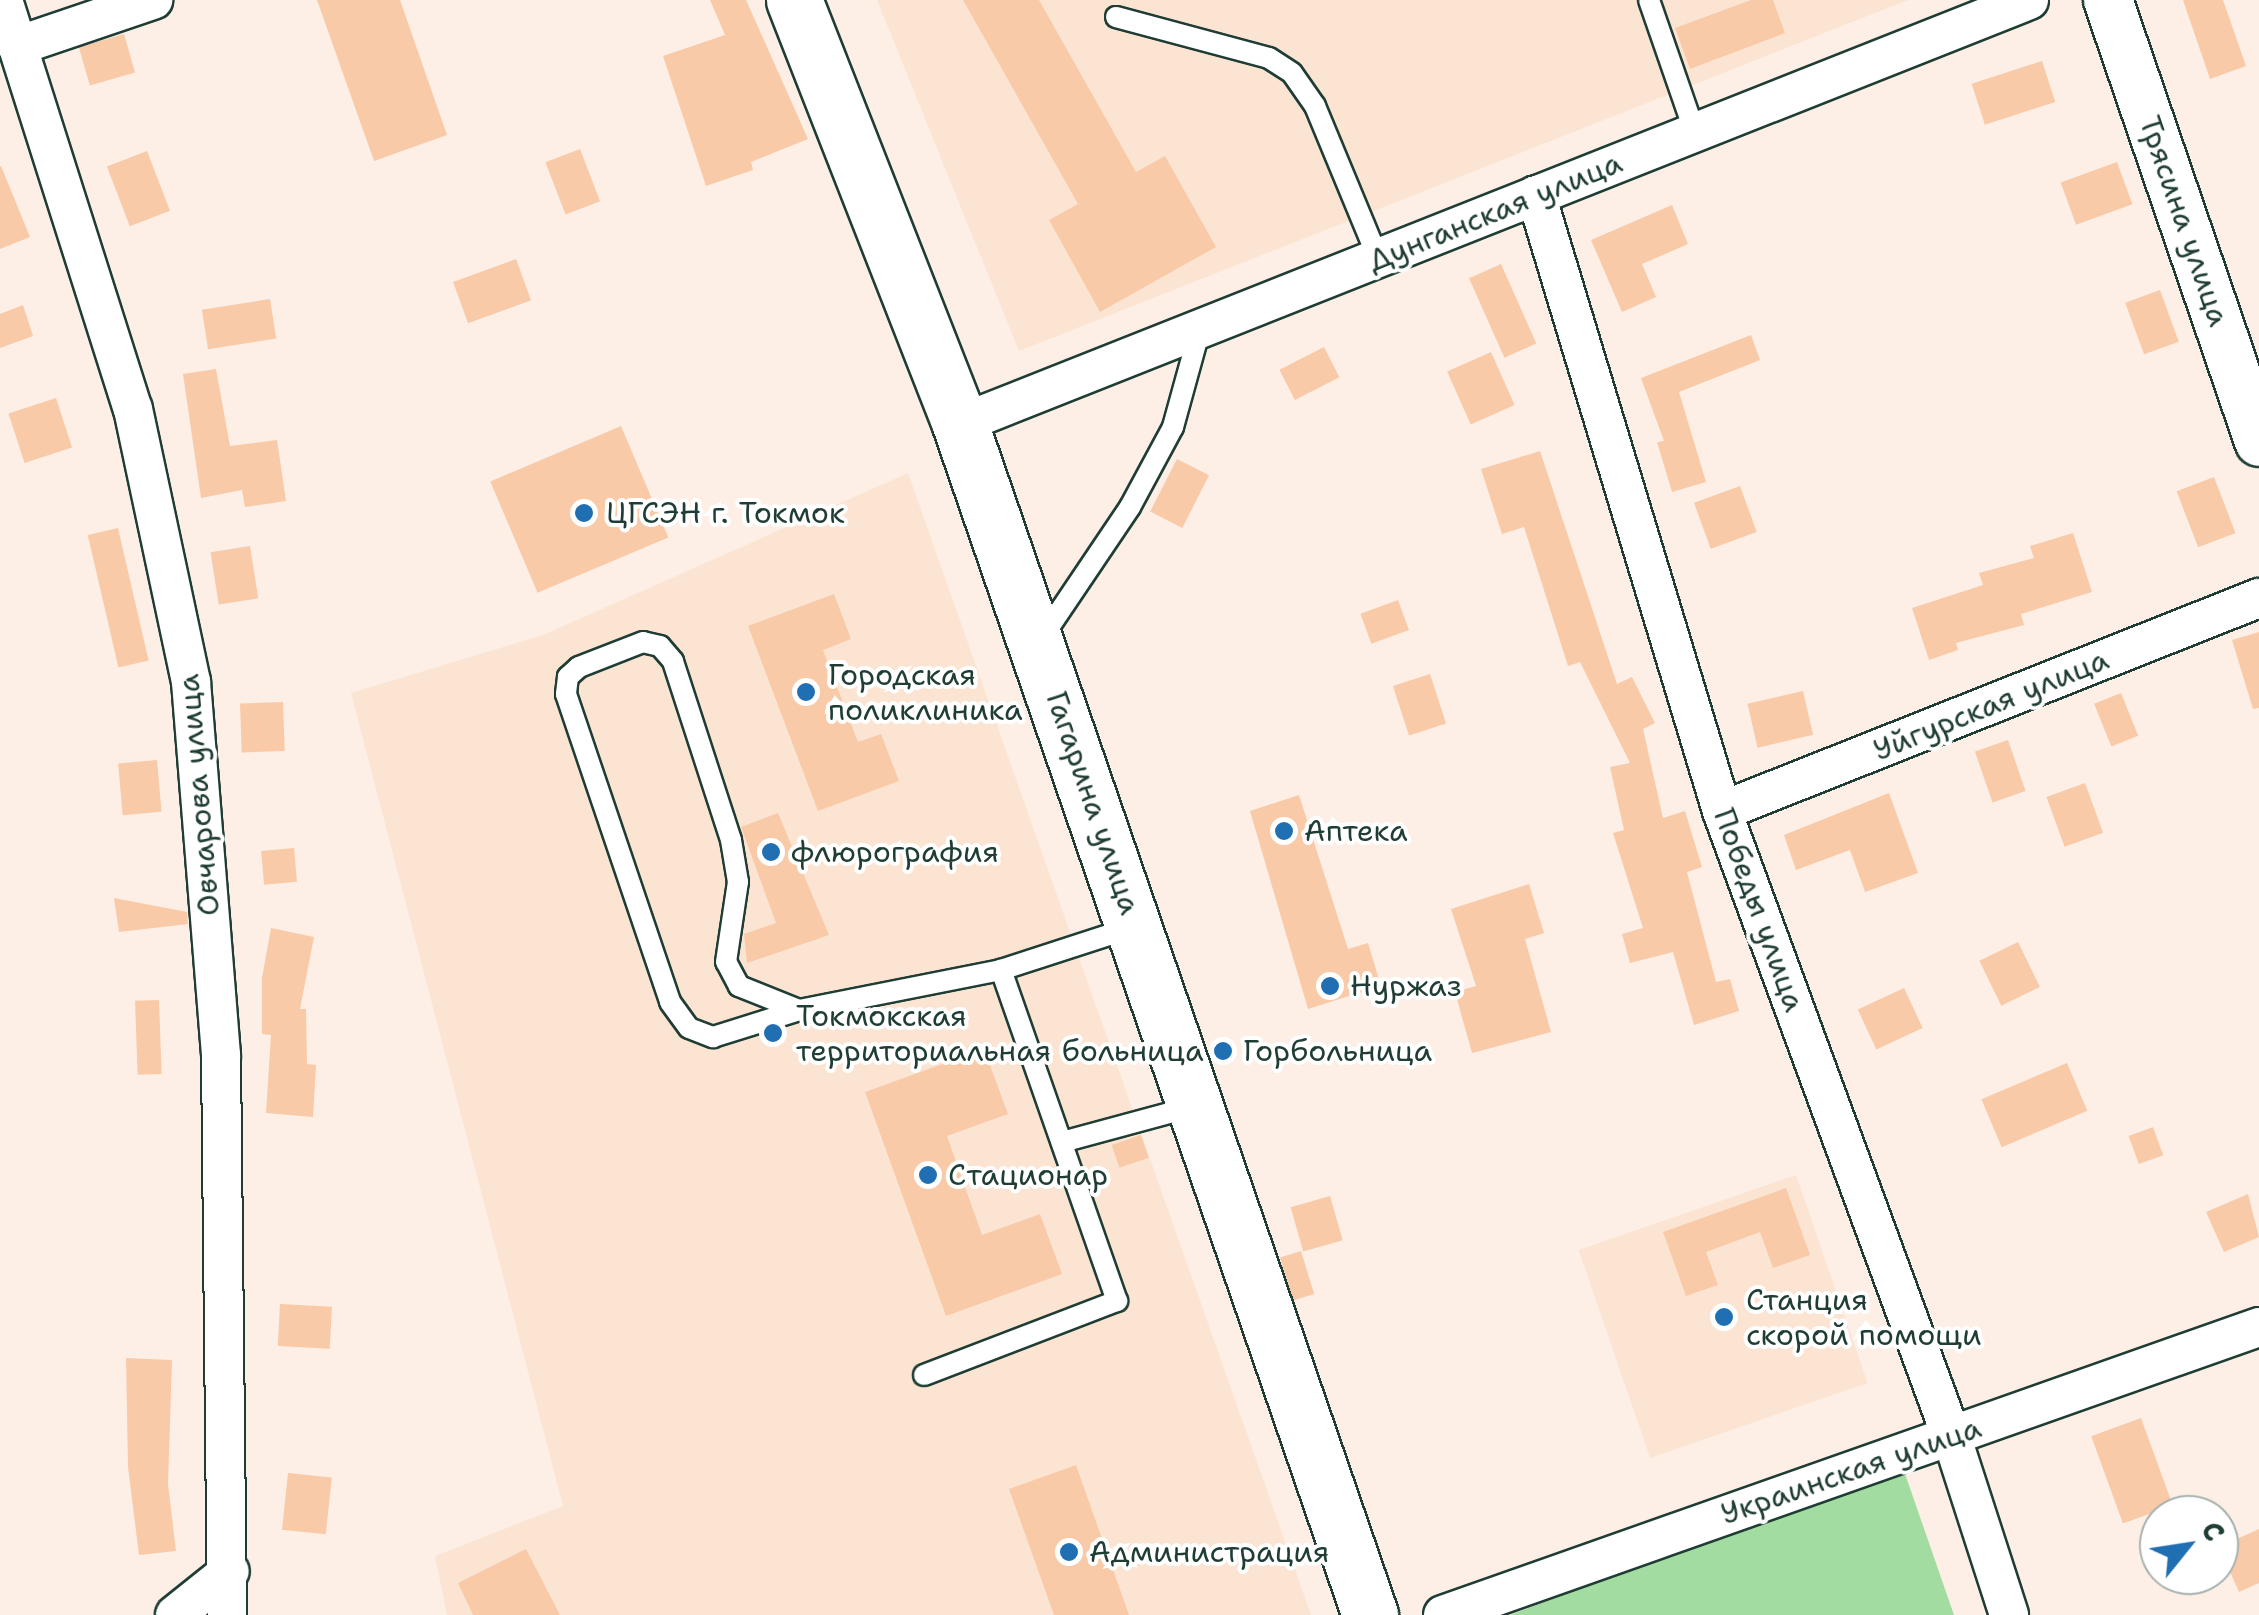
<!DOCTYPE html>
<meta charset="utf-8">
<style>
body{margin:0}
#map{position:relative;width:2259px;height:1615px;overflow:hidden;background:#fdefe5;font-family:"Shantell Sans",sans-serif}
div>[style]{position:absolute}
.built>*{inset:0;background:#fce4d3;transform-origin:0 0}
.green>*{inset:0;background:#a3dca1}
.building>*{inset:0;background:#f9caa8;transform-origin:0 0}
.roads{filter:drop-shadow(2px 0 #1f3d34) drop-shadow(-2px 0 #1f3d34) drop-shadow(0 2px #1f3d34) drop-shadow(0 -2px #1f3d34)}
.service>*{height:20px;margin:-10px;padding:0 10px;transform-origin:10px;border-radius:10px;background:#fff}
.minor>*{height:38px;margin:-19px;padding:0 19px;transform-origin:19px;border-radius:19px;background:#fff}
.tertiary>*{height:48px;margin:-24px;padding:0 24px;transform-origin:24px;border-radius:24px;background:#fff}
.secondary>*{height:55px;margin:-27.5px;padding:0 27.5px;transform-origin:27.5px;border-radius:27.5px;background:#fff}
.dots>*{width:28px;height:28px;translate:-50% -50%;box-sizing:border-box;border:5px solid #fff;border-radius:50%}
span{translate:-50% -50%;white-space:nowrap;text-align:center;line-height:1.15;-webkit-text-stroke:8px #fff;paint-order:stroke}
.street-label{font-size:30px;color:#1f3d34}
.poi-label{font-size:30px;color:#1f3d34}
.left{translate:0 -50%;text-align:left}
.north{position:absolute;left:2139px;top:1495px;width:100px;height:100px;box-sizing:border-box;background:#fff;border:2px solid #a5b1ae;border-radius:50%;rotate:60deg;font-size:28px;font-weight:700;line-height:40px;text-align:center;color:#1f3d34}
.north::after{content:'';display:block;margin:auto;width:35px;height:45px;background:#1f6fb2;clip-path:polygon(50% 0,100% 100%,50% 72%,0 100%)}
</style>
<div id="map">
<div class="built">
<div style="clip-path:polygon(877px 0,1908px 0,1019px 351px)"></div>
<div style="clip-path:polygon(908px 473px,1311px 1615px,447px 1615px,435px 1556px,563px 1506px,351px 693px,543px 635px)"></div>
<div style="left:1796px;top:1175px;width:220px;height:230px;rotate:71deg"></div>
</div>
<div class="green">
<div style="clip-path:polygon(1903px 1468px,1954px 1615px,1510px 1615px)"></div>
</div>
<div class="building">
<div style="clip-path:polygon(317px 0,400px 0,447px 135px,374px 161px)"></div>
<div style="clip-path:polygon(710px 0,746px 0,808px 139px,751px 162px,753px 170px,706px 186px,663px 56px,725px 35px)"></div>
<div style="clip-path:polygon(963px 0,1039px 0,1136px 172px,1165px 156px,1216px 247px,1100px 312px,1049px 220px,1078px 204px)"></div>
<div style="clip-path:polygon(1751px 0,1773px 0,1785px 33px,1690px 69px,1675px 28px)"></div>
<div style="clip-path:polygon(2183px 0,2223px 0,2246px 66px,2210px 79px)"></div>
<div style="left:124px;top:34px;width:40px;height:47px;rotate:74deg"></div>
<div style="left:2042px;top:61px;width:43px;height:74px;rotate:72deg"></div>
<div style="left:580px;top:149px;width:56px;height:37px;rotate:69deg"></div>
<div style="left:147px;top:151px;width:64px;height:43px;rotate:69deg"></div>
<div style="left:2117px;top:162px;width:45px;height:60px;rotate:70deg"></div>
<div style="clip-path:polygon(1px 166px,30px 237px,0 249px,0 167px)"></div>
<div style="clip-path:polygon(1672px 205px,1688px 244px,1642px 264px,1656px 297px,1622px 312px,1591px 240px)"></div>
<div style="left:516px;top:259px;width:44px;height:67px;rotate:70deg"></div>
<div style="left:1501px;top:264px;width:87px;height:35px;rotate:66deg"></div>
<div style="left:2160px;top:290px;width:55px;height:37px;rotate:70deg"></div>
<div style="left:270px;top:299px;width:40px;height:69px;rotate:81deg"></div>
<div style="clip-path:polygon(23px 305px,33px 336px,0 348px,0 314px)"></div>
<div style="clip-path:polygon(1751px 335px,1760px 360px,1679px 392px,1706px 482px,1672px 492px,1657px 442px,1664px 441px,1641px 378px)"></div>
<div style="left:1324px;top:347px;width:34px;height:50px;rotate:63deg"></div>
<div style="left:1491px;top:352px;width:58px;height:48px;rotate:66deg"></div>
<div style="clip-path:polygon(216px 369px,230px 446px,277px 440px,286px 501px,245px 507px,242px 490px,201px 498px,183px 374px)"></div>
<div style="left:56px;top:398px;width:52px;height:50px;rotate:72deg"></div>
<div style="left:621px;top:426px;width:121px;height:142px;rotate:67deg"></div>
<div style="clip-path:polygon(1540px 451px,1617px 684px,1632px 677px,1655px 723px,1643px 729px,1663px 818px,1685px 811px,1702px 867px,1687px 872px,1716px 982px,1730px 979px,1739px 1011px,1694px 1025px,1673px 952px,1630px 963px,1622px 934px,1643px 928px,1613px 833px,1624px 830px,1610px 767px,1630px 763px,1580px 662px,1568px 666px,1524px 527px,1502px 534px,1481px 469px)"></div>
<div style="left:1177px;top:459px;width:36px;height:59px;rotate:27deg"></div>
<div style="left:2214px;top:477px;width:60px;height:40px;rotate:69deg"></div>
<div style="left:1740px;top:486px;width:49px;height:49px;rotate:70deg"></div>
<div style="left:118px;top:528px;width:136px;height:31px;rotate:77deg"></div>
<div style="clip-path:polygon(2073px 533px,2092px 592px,2021px 614px,2024px 625px,1956px 643px,1958px 650px,1929px 660px,1912px 608px,1983px 585px,1979px 573px,2034px 558px,2030px 546px)"></div>
<div style="left:250px;top:546px;width:53px;height:40px;rotate:81deg"></div>
<div style="clip-path:polygon(834px 594px,851px 639px,823px 650px,858px 742px,881px 734px,899px 781px,818px 811px,748px 626px)"></div>
<div style="left:1398px;top:600px;width:32px;height:40px;rotate:70deg"></div>
<div style="clip-path:polygon(2259px 632px,2259px 708px,2253px 709px,2232px 640px)"></div>
<div style="left:1430px;top:674px;width:52px;height:39px;rotate:72deg"></div>
<div style="left:1803px;top:691px;width:45px;height:57px;rotate:77deg"></div>
<div style="left:2121px;top:693px;width:46px;height:29px;rotate:68deg"></div>
<div style="left:283px;top:702px;width:49px;height:43px;rotate:88deg"></div>
<div style="left:2008px;top:740px;width:54px;height:35px;rotate:71deg"></div>
<div style="left:157px;top:760px;width:52px;height:39px;rotate:85deg"></div>
<div style="left:2085px;top:783px;width:53px;height:41px;rotate:70deg"></div>
<div style="clip-path:polygon(1889px 793px,1918px 873px,1865px 892px,1850px 850px,1796px 870px,1784px 835px)"></div>
<div style="clip-path:polygon(1299px 795px,1348px 949px,1368px 943px,1381px 986px,1308px 1009px,1250px 811px)"></div>
<div style="clip-path:polygon(778px 813px,829px 935px,747px 963px,744px 934px,776px 923px,741px 827px)"></div>
<div style="left:294px;top:848px;width:34px;height:33px;rotate:85deg"></div>
<div style="clip-path:polygon(1529px 884px,1544px 933px,1525px 939px,1551px 1032px,1472px 1053px,1455px 992px,1476px 986px,1451px 909px)"></div>
<div style="clip-path:polygon(114px 898px,187px 912px,188px 924px,119px 932px)"></div>
<div style="clip-path:polygon(271px 928px,314px 937px,300px 1009px,306px 1009px,307px 1064px,316px 1065px,313px 1117px,266px 1113px,271px 1035px,262px 1034px,262px 978px)"></div>
<div style="left:2018px;top:942px;width:50px;height:43px;rotate:64deg"></div>
<div style="left:1904px;top:988px;width:44px;height:51px;rotate:65deg"></div>
<div style="left:159px;top:1000px;width:74px;height:24px;rotate:88deg"></div>
<div style="clip-path:polygon(984px 1049px,1008px 1114px,947px 1136px,982px 1235px,1040px 1214px,1062px 1274px,946px 1316px,865px 1092px)"></div>
<div style="left:2067px;top:1063px;width:52px;height:93px;rotate:67deg"></div>
<div style="left:2153px;top:1127px;width:30px;height:26px;rotate:70deg"></div>
<div style="left:1141px;top:1135px;width:24px;height:31px;rotate:71deg"></div>
<div style="clip-path:polygon(1786px 1188px,1810px 1255px,1773px 1268px,1760px 1232px,1706px 1252px,1718px 1285px,1686px 1296px,1663px 1232px)"></div>
<div style="clip-path:polygon(2248px 1194px,2259px 1237px,2224px 1252px,2206px 1212px)"></div>
<div style="left:1330px;top:1196px;width:46px;height:41px;rotate:74deg"></div>
<div style="left:1301px;top:1251px;width:45px;height:22px;rotate:73deg"></div>
<div style="left:280px;top:1304px;width:52px;height:42px;rotate:3deg"></div>
<div style="clip-path:polygon(126px 1358px,172px 1360px,168px 1484px,176px 1551px,139px 1555px,128px 1467px)"></div>
<div style="left:2141px;top:1418px;width:93px;height:53px;rotate:70deg"></div>
<div style="clip-path:polygon(1076px 1465px,1129px 1615px,1054px 1615px,1009px 1489px)"></div>
<div style="left:288px;top:1473px;width:44px;height:57px;rotate:6deg"></div>
<div style="clip-path:polygon(2259px 1529px,2259px 1583px,2239px 1592px,2219px 1547px)"></div>
<div style="clip-path:polygon(526px 1549px,560px 1615px,473px 1615px,458px 1583px)"></div>
</div>
<div class="roads">
<div class="service">
<div style="left:1649px;top:0;width:141px;rotate:70.9deg"></div>
<div style="left:1116px;top:17px;width:158px;rotate:15deg"></div>
<div style="left:1269px;top:58px;width:27px;rotate:33deg"></div>
<div style="left:1292px;top:73px;width:40px;rotate:55.1deg"></div>
<div style="left:1315px;top:106px;width:165px;rotate:67.5deg"></div>
<div style="left:1041px;top:639px;width:159px;rotate:-56deg"></div>
<div style="left:1130px;top:507px;width:91px;rotate:-61.7deg"></div>
<div style="left:1173px;top:427px;width:102px;rotate:-74.6deg"></div>
<div style="left:799px;top:1010px;width:65px;rotate:-158.2deg"></div>
<div style="left:739px;top:986px;width:27px;rotate:-118deg"></div>
<div style="left:726px;top:962px;width:81px;rotate:-81.5deg"></div>
<div style="left:738px;top:882px;width:43px;rotate:-99.5deg"></div>
<div style="left:731px;top:840px;width:188px;rotate:-108deg"></div>
<div style="left:673px;top:661px;width:20px;rotate:-131deg"></div>
<div style="left:660px;top:646px;width:17px;rotate:-167deg"></div>
<div style="left:643px;top:642px;width:69px;rotate:158.7deg"></div>
<div style="left:579px;top:667px;width:15px;rotate:138deg"></div>
<div style="left:568px;top:677px;width:17px;rotate:97deg"></div>
<div style="left:566px;top:694px;width:325px;rotate:71.3deg"></div>
<div style="left:670px;top:1002px;width:32px;rotate:54deg"></div>
<div style="left:689px;top:1028px;width:26px;rotate:21deg"></div>
<div style="left:713px;top:1037px;width:90px;rotate:-17.4deg"></div>
<div style="left:799px;top:1010px;width:206px;rotate:-11.2deg"></div>
<div style="left:1001px;top:970px;width:136px;rotate:-18deg"></div>
<div style="left:1062px;top:1142px;width:138px;rotate:-15.1deg"></div>
<div style="left:924px;top:1375px;width:207px;rotate:-21deg"></div>
<div style="left:1117px;top:1301px;width:351px;rotate:-109.3deg"></div>
</div>
<div class="minor">
<div style="left:3px;top:0;width:429px;rotate:72.4deg"></div>
<div style="left:133px;top:409px;width:279px;rotate:78deg"></div>
<div style="left:191px;top:682px;width:374px;rotate:85.4deg"></div>
<div style="left:221px;top:1055px;width:560px;rotate:89.39deg"></div>
<div style="left:17px;top:46px;width:144px;rotate:-18.7deg"></div>
<div style="left:1536px;top:195px;width:643px;rotate:73.2deg"></div>
<div style="left:1722px;top:811px;width:665px;rotate:69.85deg"></div>
<div style="left:1951px;top:1435px;width:189px;rotate:72.1deg"></div>
<div style="left:960px;top:424px;width:1150px;rotate:-21.63deg"></div>
<div style="left:1722px;top:811px;width:578px;rotate:-21.64deg"></div>
<div style="left:175px;top:1615px;width:70px;rotate:-38.7deg"></div>
<div style="left:1443px;top:1615px;width:865px;rotate:-19.44deg"></div>
</div>
<div class="tertiary">
<div style="left:2108px;top:0;width:467px;rotate:71.1deg"></div>
</div>
<div class="secondary">
<div style="left:794px;top:0;width:455px;rotate:68.6deg"></div>
<div style="left:960px;top:424px;width:1260px;rotate:71deg"></div>
</div>
</div>
<div class="dots">
<div style="left:584px;top:513px;background:#1f6fb2"></div>
<div style="left:806px;top:692px;background:#1f6fb2"></div>
<div style="left:1284px;top:831px;background:#1f6fb2"></div>
<div style="left:771px;top:852px;background:#1f6fb2"></div>
<div style="left:1330px;top:986px;background:#1f6fb2"></div>
<div style="left:773px;top:1033px;background:#1f6fb2"></div>
<div style="left:1223px;top:1051px;background:#1f6fb2"></div>
<div style="left:928px;top:1175px;background:#1f6fb2"></div>
<div style="left:1724px;top:1317px;background:#1f6fb2"></div>
<div style="left:1069px;top:1552px;background:#1f6fb2"></div>
</div>
<div class="street-label">
<span style="left:1495px;top:212px;rotate:-22deg">Дунганская улица</span>
<span style="left:2184px;top:221px;rotate:71deg">Трясина улица</span>
<span style="left:1991px;top:705px;rotate:-22deg">Уйгурская улица</span>
<span style="left:199px;top:795px;rotate:-95deg">Овчарова улица</span>
<span style="left:1093px;top:803px;rotate:71deg">Гагарина улица</span>
<span style="left:1759px;top:910px;rotate:70deg">Победы улица</span>
<span style="left:1851px;top:1471px;rotate:-19deg">Украинская улица</span>
</div>
<div class="poi-label">
<span class="left" style="left:606px;top:513px">ЦГСЭН г. Токмок</span>
<span class="left" style="left:828px;top:692px">Городская<br>поликлиника</span>
<span class="left" style="left:1304px;top:831px">Аптека</span>
<span class="left" style="left:791px;top:852px">флюрография</span>
<span class="left" style="left:1350px;top:986px">Нуржаз</span>
<span class="left" style="left:796px;top:1033px">Токмокская<br>территориальная больница</span>
<span class="left" style="left:1243px;top:1051px">Горбольница</span>
<span class="left" style="left:948px;top:1175px">Cтационар</span>
<span class="left" style="left:1746px;top:1317px">Станция<br>скорой помощи</span>
<span class="left" style="left:1089px;top:1552px">Администрация</span>
</div>
<div class="north">С</div>
</div>
